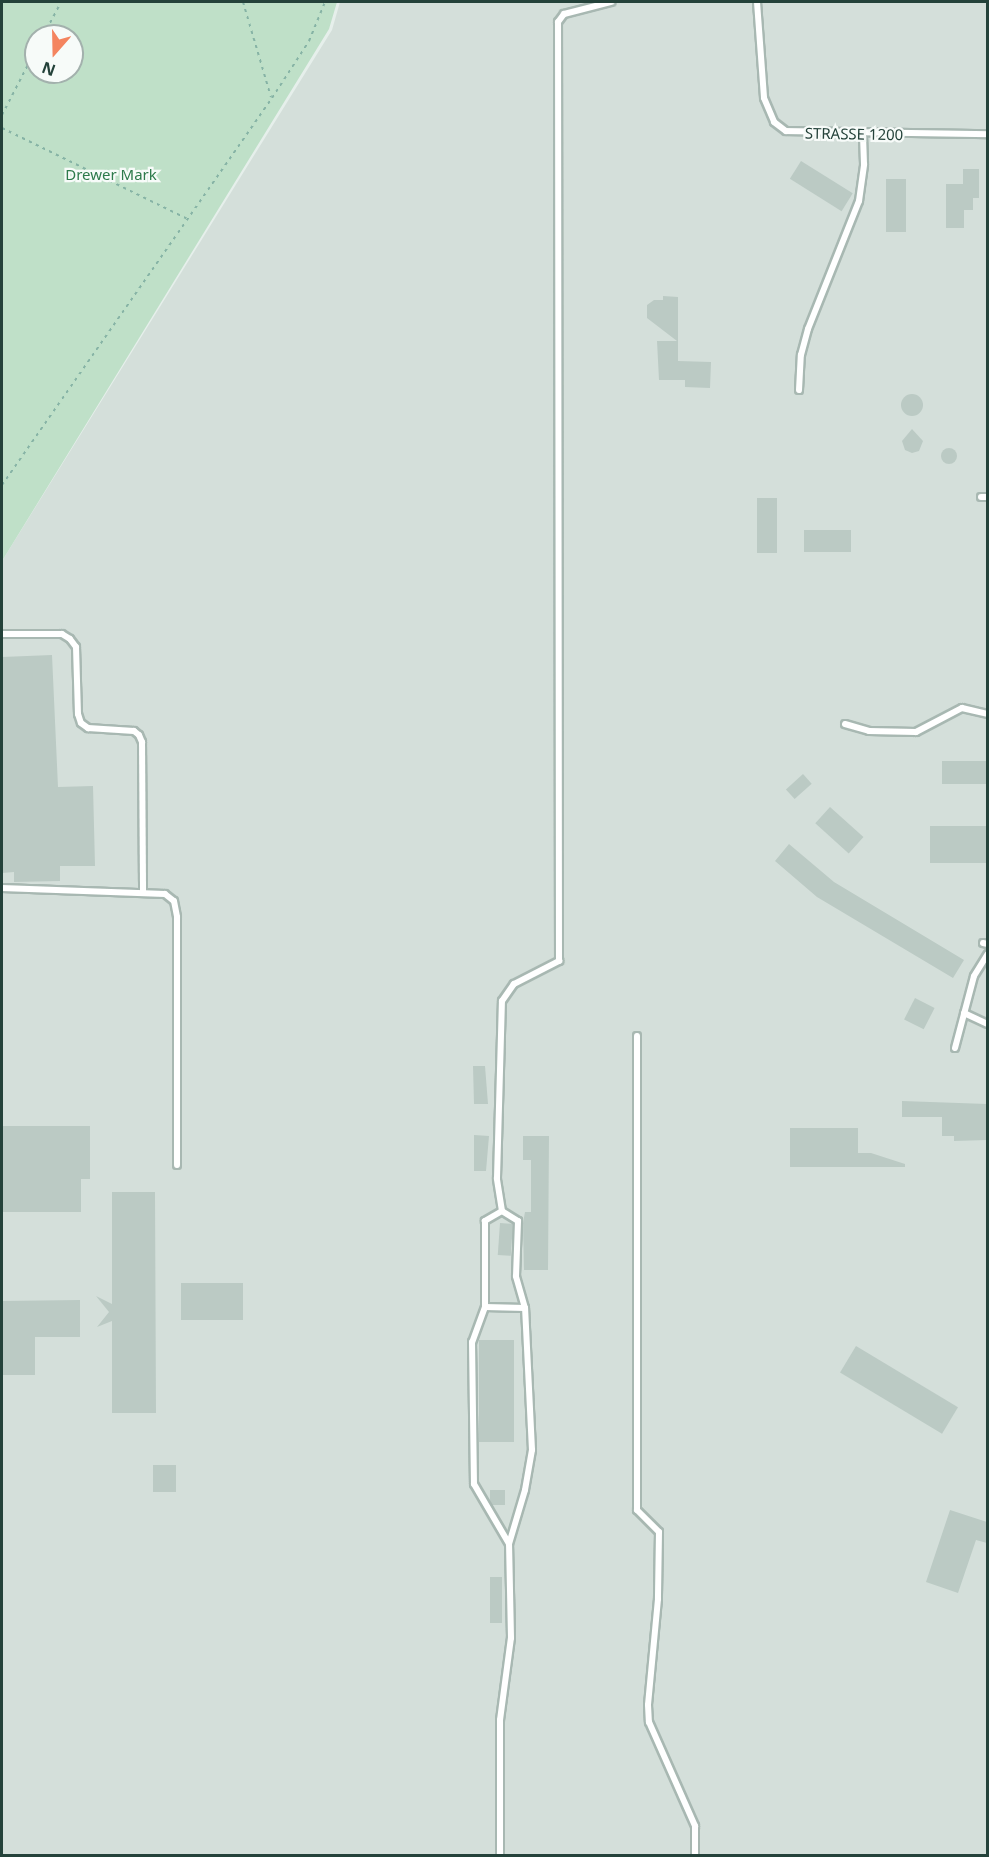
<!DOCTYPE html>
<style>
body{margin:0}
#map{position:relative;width:989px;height:1857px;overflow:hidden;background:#e6efeb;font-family:"Noto Sans",sans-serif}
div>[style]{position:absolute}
.built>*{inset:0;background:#d4dfda}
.green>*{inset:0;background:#bfe0c8}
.building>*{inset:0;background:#bbcac4;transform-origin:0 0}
.round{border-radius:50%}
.path>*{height:2px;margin-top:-1px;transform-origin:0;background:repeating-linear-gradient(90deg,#86b3a5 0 3px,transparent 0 7.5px)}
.roads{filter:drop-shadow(2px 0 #a8b8b2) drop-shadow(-2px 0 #a8b8b2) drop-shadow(0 2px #a8b8b2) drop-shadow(0 -2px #a8b8b2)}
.lane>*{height:6px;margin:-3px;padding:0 3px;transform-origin:3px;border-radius:3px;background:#fff}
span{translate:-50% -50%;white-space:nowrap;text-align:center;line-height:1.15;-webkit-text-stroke:4.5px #f7fbf9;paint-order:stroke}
.street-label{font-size:15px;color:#24423a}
.park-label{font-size:15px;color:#2d7a4b}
.frame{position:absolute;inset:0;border:3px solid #24423a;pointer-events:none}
.north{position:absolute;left:24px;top:24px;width:60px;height:60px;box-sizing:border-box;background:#f7fbf9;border:2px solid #a3b1ad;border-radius:50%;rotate:200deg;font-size:16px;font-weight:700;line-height:24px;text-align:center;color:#24423a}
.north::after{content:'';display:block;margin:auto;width:21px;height:27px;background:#f4845f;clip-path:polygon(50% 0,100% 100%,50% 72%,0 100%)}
</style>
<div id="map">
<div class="built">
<div style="clip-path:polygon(340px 2px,987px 2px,987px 1855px,2px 1855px,2px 561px,332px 30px)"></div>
</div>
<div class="green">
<div style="clip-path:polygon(evenodd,2px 2px,337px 2px,329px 29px,2px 561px,2px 2px,36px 36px,72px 36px,72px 72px,36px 72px,36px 36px)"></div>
</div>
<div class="building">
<div style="left:801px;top:161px;width:61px;height:21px;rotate:32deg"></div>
<div style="clip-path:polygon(963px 169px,979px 169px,979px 198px,973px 198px,973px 210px,964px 210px,964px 228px,946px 228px,946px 184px,963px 184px)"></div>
<div style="left:886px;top:179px;width:20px;height:53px"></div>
<div style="clip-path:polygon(663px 296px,678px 297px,678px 361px,711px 362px,710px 388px,685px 387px,685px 380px,659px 380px,657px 341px,677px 341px,647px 318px,647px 305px,654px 300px,663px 300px)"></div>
<div class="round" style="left:901px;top:394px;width:22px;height:22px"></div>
<div style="clip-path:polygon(912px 429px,923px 441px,919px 451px,912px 453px,905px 450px,902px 441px)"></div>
<div class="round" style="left:941px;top:448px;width:16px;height:16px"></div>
<div style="left:757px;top:498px;width:20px;height:55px"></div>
<div style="left:804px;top:530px;width:47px;height:22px"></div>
<div style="clip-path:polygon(52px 655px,58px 787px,93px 786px,95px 866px,60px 866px,60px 881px,14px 882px,14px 872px,2px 873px,2px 657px)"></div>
<div style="left:942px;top:761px;width:45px;height:23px"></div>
<div style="left:803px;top:774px;width:13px;height:23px;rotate:48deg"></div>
<div style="left:830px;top:807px;width:45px;height:22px;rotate:42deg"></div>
<div style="left:930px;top:826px;width:57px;height:37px"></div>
<div style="clip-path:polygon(789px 844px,834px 882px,964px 960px,953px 978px,817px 897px,775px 861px)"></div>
<div style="left:915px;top:998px;width:22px;height:24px;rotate:27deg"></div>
<div style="clip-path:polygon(473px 1066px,485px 1066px,488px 1104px,474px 1104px)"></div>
<div style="clip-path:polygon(902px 1101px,987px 1104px,987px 1140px,954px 1141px,954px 1136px,942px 1136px,942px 1117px,902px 1117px)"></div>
<div style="clip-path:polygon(2px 1126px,90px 1126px,90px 1179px,81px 1179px,81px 1212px,2px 1212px)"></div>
<div style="clip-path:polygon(790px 1128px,858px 1128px,858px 1153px,871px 1153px,905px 1164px,905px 1167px,790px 1167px)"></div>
<div style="clip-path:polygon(474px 1135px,489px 1136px,486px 1171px,474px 1171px)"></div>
<div style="clip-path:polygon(523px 1136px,549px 1136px,548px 1270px,524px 1270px,523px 1223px,525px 1212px,531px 1212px,531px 1160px,523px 1160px)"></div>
<div style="clip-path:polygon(112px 1192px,155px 1192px,156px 1413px,112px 1413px,112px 1321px,97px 1327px,109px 1312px,96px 1296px,112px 1304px)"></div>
<div style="left:500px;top:1223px;width:13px;height:32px;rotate:4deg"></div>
<div style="left:181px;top:1283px;width:62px;height:37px"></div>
<div style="clip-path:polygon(80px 1300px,80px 1337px,35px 1337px,35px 1375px,2px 1375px,2px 1301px)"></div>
<div style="left:479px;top:1340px;width:35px;height:102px"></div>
<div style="left:856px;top:1346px;width:119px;height:31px;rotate:31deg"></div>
<div style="left:153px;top:1465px;width:23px;height:27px"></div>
<div style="left:490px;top:1490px;width:15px;height:15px"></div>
<div style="clip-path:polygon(950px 1510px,987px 1522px,987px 1543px,976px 1540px,958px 1593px,926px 1582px)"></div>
<div style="left:490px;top:1577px;width:12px;height:46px"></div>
</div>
<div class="path">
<div style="left:243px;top:2px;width:99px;rotate:73.6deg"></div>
<div style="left:43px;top:36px;width:38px;rotate:-62deg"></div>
<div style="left:2px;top:115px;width:74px;rotate:-62.7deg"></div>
<div style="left:2px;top:128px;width:207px;rotate:26.1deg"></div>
<div style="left:2px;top:485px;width:472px;rotate:-55.1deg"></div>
<div style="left:272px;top:98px;width:68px;rotate:-57deg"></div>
<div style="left:309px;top:41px;width:42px;rotate:-67.7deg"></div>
</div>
<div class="roads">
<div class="lane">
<div style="left:757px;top:2px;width:96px;rotate:85.8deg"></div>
<div style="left:764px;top:98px;width:26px;rotate:67deg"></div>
<div style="left:774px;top:122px;width:15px;rotate:37deg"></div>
<div style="left:786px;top:131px;width:202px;rotate:0.9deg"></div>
<div style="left:799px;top:390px;width:35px;rotate:-87deg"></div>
<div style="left:801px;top:355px;width:27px;rotate:-75deg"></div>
<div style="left:808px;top:329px;width:138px;rotate:-68.3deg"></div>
<div style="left:859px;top:201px;width:37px;rotate:-82deg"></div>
<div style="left:864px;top:164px;width:30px;rotate:-92deg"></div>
<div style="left:981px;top:497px;width:7px"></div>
<div style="left:2px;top:634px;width:60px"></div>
<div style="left:62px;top:634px;width:9px;rotate:32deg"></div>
<div style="left:70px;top:639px;width:10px;rotate:53deg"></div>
<div style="left:76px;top:647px;width:67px;rotate:88.3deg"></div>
<div style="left:78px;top:714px;width:9px;rotate:72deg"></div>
<div style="left:81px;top:723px;width:9px;rotate:36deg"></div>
<div style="left:88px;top:728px;width:46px;rotate:3.7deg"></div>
<div style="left:134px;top:731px;width:6px;rotate:39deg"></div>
<div style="left:139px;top:735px;width:8px;rotate:67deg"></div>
<div style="left:142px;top:742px;width:151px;rotate:89.6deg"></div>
<div style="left:845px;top:724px;width:25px;rotate:16deg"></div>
<div style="left:869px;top:731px;width:47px;rotate:1.2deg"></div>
<div style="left:916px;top:732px;width:52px;rotate:-27.6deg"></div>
<div style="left:962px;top:708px;width:27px;rotate:13deg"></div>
<div style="left:2px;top:888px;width:163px;rotate:2.1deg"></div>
<div style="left:165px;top:894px;width:11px;rotate:38deg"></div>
<div style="left:174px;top:901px;width:16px;rotate:79deg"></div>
<div style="left:177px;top:917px;width:248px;rotate:90deg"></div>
<div style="left:983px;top:943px;width:5px;rotate:11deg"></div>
<div style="left:964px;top:1013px;width:26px;rotate:25deg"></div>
<div style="left:637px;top:1036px;width:474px;rotate:90deg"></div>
<div style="left:637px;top:1510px;width:31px;rotate:45deg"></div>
<div style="left:659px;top:1532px;width:67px;rotate:90.9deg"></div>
<div style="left:658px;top:1599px;width:106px;rotate:95.4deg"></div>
<div style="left:648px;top:1705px;width:17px;rotate:87deg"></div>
<div style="left:649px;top:1722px;width:114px;rotate:66.1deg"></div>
<div style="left:695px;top:1826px;width:30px;rotate:90deg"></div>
<div style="left:955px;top:1048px;width:74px;rotate:-75.2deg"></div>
<div style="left:974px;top:976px;width:26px;rotate:-58deg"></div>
<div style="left:502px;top:1211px;width:33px;rotate:-99deg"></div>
<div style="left:497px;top:1178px;width:177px;rotate:-88.4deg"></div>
<div style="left:502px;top:1001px;width:21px;rotate:-55deg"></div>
<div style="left:514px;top:984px;width:51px;rotate:-27.1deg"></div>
<div style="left:559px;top:961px;width:939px;rotate:-90.06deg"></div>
<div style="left:558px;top:22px;width:10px;rotate:-53deg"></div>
<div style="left:564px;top:14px;width:49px;rotate:-14.3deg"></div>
<div style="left:502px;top:1211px;width:20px;rotate:150deg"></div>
<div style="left:485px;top:1221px;width:86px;rotate:90deg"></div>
<div style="left:485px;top:1307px;width:37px;rotate:110deg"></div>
<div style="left:472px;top:1342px;width:142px;rotate:89.2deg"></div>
<div style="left:474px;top:1484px;width:69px;rotate:59.7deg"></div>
<div style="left:485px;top:1307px;width:40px;rotate:1.4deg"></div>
<div style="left:500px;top:1856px;width:136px;rotate:-90deg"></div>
<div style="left:500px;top:1720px;width:83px;rotate:-82.4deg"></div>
<div style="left:511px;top:1638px;width:94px;rotate:-91.2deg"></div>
<div style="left:509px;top:1544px;width:56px;rotate:-73.5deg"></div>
<div style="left:525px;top:1490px;width:41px;rotate:-80.1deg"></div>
<div style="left:532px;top:1450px;width:142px;rotate:-92.8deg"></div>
<div style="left:525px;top:1308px;width:33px;rotate:-106deg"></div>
<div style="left:516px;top:1276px;width:55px;rotate:-87.9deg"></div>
<div style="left:518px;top:1221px;width:19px;rotate:-148deg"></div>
</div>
</div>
<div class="street-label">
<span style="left:854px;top:134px;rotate:1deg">STRASSE 1200</span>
</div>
<div class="park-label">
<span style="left:111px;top:175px">Drewer Mark</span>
</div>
<div class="frame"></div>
<div class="north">N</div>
</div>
